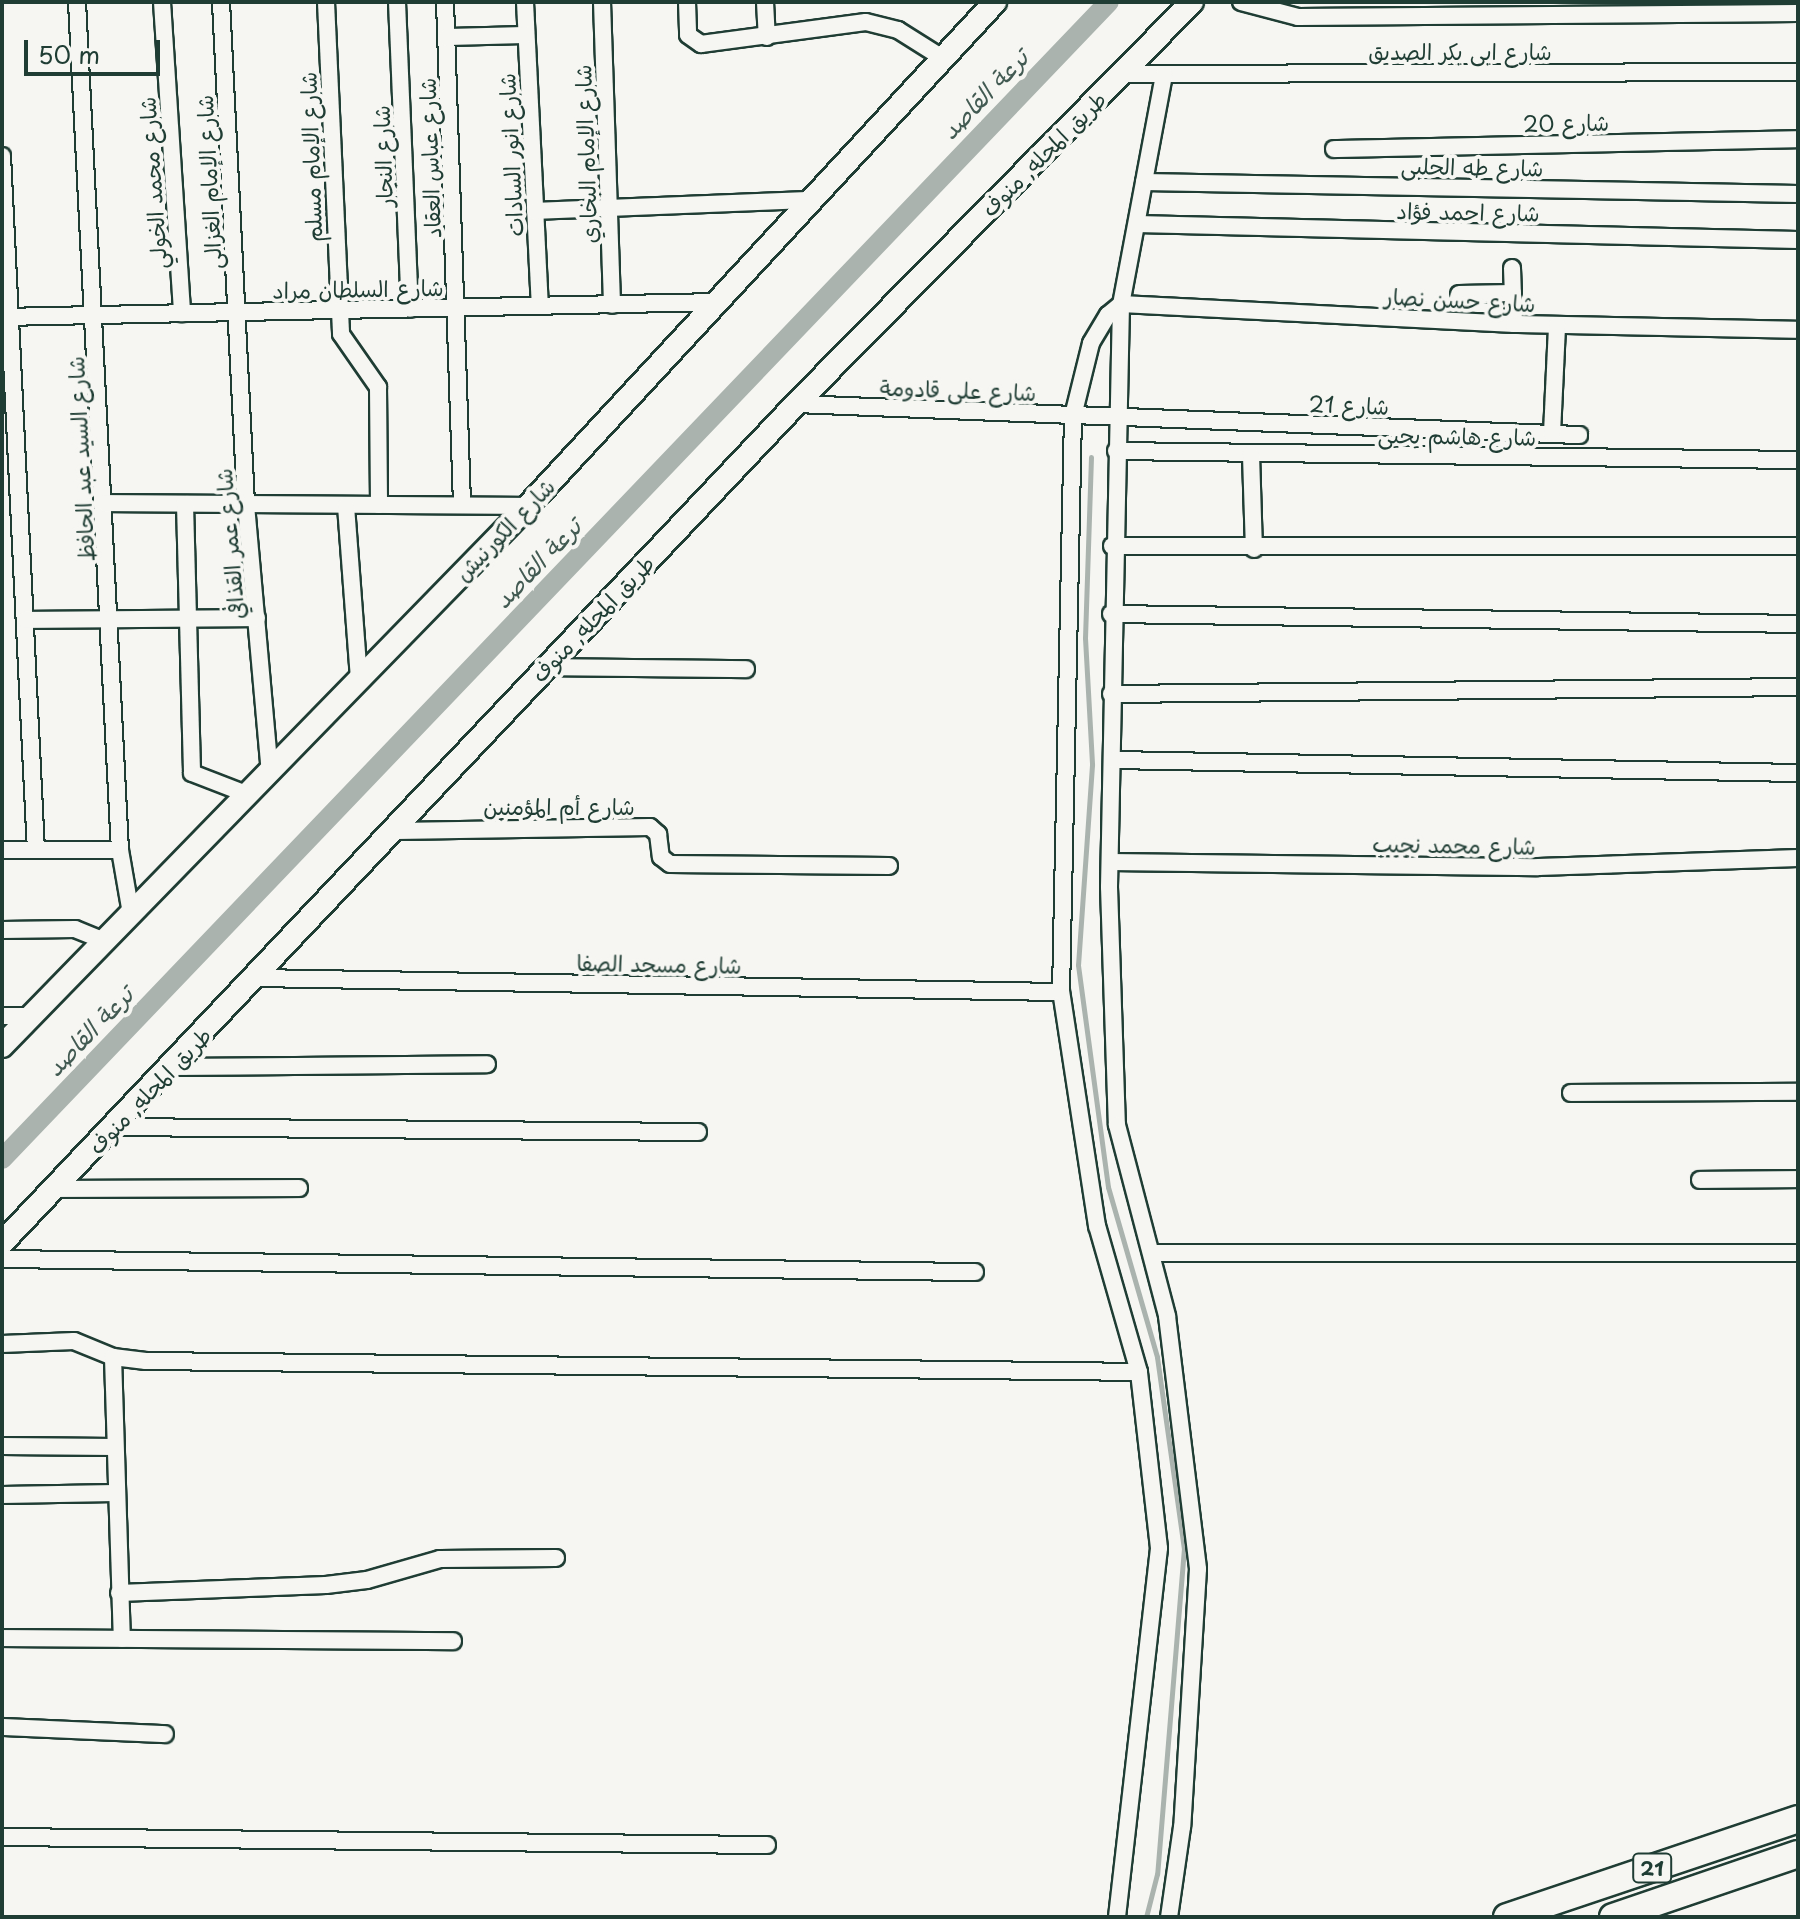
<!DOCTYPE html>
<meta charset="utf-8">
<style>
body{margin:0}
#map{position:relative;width:1800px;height:1919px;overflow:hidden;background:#f6f6f2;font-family:"Playpen Sans","Playpen Sans Arabic",sans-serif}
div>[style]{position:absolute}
.stream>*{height:5px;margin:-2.5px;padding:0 2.5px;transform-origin:2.5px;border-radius:2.5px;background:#aab3ae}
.canal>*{height:20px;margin:-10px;padding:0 10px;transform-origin:10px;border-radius:10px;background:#aab3ae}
.roads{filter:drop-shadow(2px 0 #1f3d34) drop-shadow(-2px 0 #1f3d34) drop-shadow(0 2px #1f3d34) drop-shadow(0 -2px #1f3d34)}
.minor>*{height:16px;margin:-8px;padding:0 8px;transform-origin:8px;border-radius:8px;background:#f6f6f2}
.secondary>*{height:22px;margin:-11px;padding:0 11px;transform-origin:11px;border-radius:11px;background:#f6f6f2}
.trunk>*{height:26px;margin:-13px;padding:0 13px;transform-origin:13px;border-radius:13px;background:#f6f6f2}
span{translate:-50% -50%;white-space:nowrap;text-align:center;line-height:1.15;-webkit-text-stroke:8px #f6f6f2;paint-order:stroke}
.shield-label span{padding:2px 6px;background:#f6f6f2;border:2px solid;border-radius:6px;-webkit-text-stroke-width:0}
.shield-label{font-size:20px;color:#1f3d34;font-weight:700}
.street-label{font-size:22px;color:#1f3d34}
.water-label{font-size:24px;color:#425a52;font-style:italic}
.frame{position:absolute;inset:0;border:4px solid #1f3d34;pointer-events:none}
.scale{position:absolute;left:24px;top:40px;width:136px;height:36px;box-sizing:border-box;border:4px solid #1f3d34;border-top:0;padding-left:10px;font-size:24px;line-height:28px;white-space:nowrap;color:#1f3d34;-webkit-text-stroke:6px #f6f6f2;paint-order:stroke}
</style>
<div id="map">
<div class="stream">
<div style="left:1091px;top:457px;width:181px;rotate:91.9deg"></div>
<div style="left:1085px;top:638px;width:127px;rotate:86.8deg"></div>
<div style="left:1092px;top:765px;width:200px;rotate:94deg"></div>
<div style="left:1078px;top:965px;width:224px;rotate:82.3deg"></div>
<div style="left:1108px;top:1187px;width:177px;rotate:73.9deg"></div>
<div style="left:1157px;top:1357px;width:193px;rotate:82deg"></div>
<div style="left:1184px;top:1548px;width:327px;rotate:94.7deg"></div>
<div style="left:1157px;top:1874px;width:44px;rotate:104.3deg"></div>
</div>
<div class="canal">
<div style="left:2px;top:1159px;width:1601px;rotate:-46.27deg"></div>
</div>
<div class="roads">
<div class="minor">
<div style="left:77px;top:2px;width:849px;rotate:87.1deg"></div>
<div style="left:120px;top:850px;width:65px;rotate:80.2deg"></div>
<div style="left:162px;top:2px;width:312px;rotate:86.3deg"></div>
<div style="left:221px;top:2px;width:504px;rotate:87.15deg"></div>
<div style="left:246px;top:505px;width:269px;rotate:84.9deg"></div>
<div style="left:326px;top:2px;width:332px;rotate:87.4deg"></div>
<div style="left:341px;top:334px;width:65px;rotate:55.1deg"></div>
<div style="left:378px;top:387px;width:118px;rotate:89.5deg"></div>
<div style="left:397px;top:2px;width:307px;rotate:87.6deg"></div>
<div style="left:445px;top:2px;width:503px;rotate:88.06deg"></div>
<div style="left:525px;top:2px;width:304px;rotate:87.2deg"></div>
<div style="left:602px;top:2px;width:303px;rotate:88.1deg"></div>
<div style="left:687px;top:2px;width:33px;rotate:88deg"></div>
<div style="left:688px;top:35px;width:16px;rotate:35deg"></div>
<div style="left:701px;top:44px;width:166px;rotate:-7.6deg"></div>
<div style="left:866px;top:22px;width:33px;rotate:14deg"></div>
<div style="left:898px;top:30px;width:54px;rotate:32.2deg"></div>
<div style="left:765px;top:2px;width:35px;rotate:87deg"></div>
<div style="left:1241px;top:2px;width:59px;rotate:14.7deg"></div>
<div style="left:1298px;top:17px;width:500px;rotate:-0.46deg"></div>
<div style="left:447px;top:37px;width:79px;rotate:-1.5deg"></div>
<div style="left:1122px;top:74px;width:676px;rotate:-0.17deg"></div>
<div style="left:1164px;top:75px;width:233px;rotate:100.6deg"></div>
<div style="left:1121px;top:304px;width:583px;rotate:91.18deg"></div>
<div style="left:1109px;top:887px;width:238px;rotate:88.1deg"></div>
<div style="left:1117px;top:1125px;width:197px;rotate:75.3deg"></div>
<div style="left:1167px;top:1316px;width:255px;rotate:83deg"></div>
<div style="left:1198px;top:1569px;width:258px;rotate:93.5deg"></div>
<div style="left:1182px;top:1827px;width:91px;rotate:98.2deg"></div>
<div style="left:1334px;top:149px;width:464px;rotate:-1.2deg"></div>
<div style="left:2px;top:156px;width:695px;rotate:87.2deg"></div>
<div style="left:1144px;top:182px;width:654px;rotate:1.05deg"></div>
<div style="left:535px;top:211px;width:277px;rotate:-2.3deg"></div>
<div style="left:1137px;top:224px;width:661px;rotate:1.39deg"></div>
<div style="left:1512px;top:268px;width:56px;rotate:88deg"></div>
<div style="left:1459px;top:294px;width:54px;rotate:-1.1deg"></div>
<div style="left:1121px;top:304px;width:394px;rotate:2.9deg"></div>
<div style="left:1514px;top:324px;width:284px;rotate:1.2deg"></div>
<div style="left:2px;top:317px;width:714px;rotate:-1.2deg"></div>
<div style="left:796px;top:404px;width:784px;rotate:2.27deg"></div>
<div style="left:1552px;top:433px;width:108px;rotate:-87.3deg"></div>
<div style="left:1116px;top:451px;width:682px;rotate:0.76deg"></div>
<div style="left:1251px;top:455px;width:94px;rotate:88.2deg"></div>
<div style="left:105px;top:503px;width:423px;rotate:0.4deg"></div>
<div style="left:185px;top:504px;width:269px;rotate:88.5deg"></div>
<div style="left:192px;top:773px;width:61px;rotate:21.1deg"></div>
<div style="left:346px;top:506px;width:174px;rotate:85.7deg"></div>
<div style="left:1112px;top:546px;width:686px"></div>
<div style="left:1111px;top:614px;width:687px;rotate:0.83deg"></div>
<div style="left:26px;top:620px;width:231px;rotate:-0.5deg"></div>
<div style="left:544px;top:667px;width:202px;rotate:0.6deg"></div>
<div style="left:1111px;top:694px;width:687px;rotate:-0.58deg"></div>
<div style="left:1114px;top:760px;width:684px;rotate:1.09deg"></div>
<div style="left:396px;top:831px;width:254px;rotate:-0.9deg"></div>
<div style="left:650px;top:827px;width:11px;rotate:41deg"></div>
<div style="left:658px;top:834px;width:23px;rotate:83deg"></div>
<div style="left:661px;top:857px;width:11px;rotate:38deg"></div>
<div style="left:670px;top:864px;width:219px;rotate:0.5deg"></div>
<div style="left:2px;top:850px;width:118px"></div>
<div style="left:1110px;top:862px;width:428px;rotate:0.7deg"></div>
<div style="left:1538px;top:867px;width:260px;rotate:-2deg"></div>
<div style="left:2px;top:930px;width:73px;rotate:-0.8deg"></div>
<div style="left:75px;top:929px;width:31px;rotate:22deg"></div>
<div style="left:256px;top:978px;width:805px;rotate:1deg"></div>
<div style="left:2px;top:1016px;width:30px"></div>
<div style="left:171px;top:1067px;width:316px;rotate:-0.5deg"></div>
<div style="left:1571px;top:1093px;width:227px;rotate:-0.3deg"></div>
<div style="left:113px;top:1127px;width:585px;rotate:0.49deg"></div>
<div style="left:1700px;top:1180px;width:98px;rotate:-0.6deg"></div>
<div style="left:55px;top:1189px;width:244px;rotate:-0.2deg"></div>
<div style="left:1154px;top:1253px;width:644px"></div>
<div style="left:2px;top:1259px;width:973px;rotate:0.77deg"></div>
<div style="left:2px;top:1344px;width:72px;rotate:-2.4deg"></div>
<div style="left:74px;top:1341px;width:42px;rotate:22.3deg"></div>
<div style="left:113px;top:1357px;width:33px;rotate:7deg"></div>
<div style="left:146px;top:1361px;width:993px;rotate:0.63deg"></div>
<div style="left:113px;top:1357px;width:282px;rotate:88.2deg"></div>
<div style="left:2px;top:1446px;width:112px;rotate:0.5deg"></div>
<div style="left:2px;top:1495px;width:113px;rotate:-1deg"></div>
<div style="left:119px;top:1593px;width:207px;rotate:-2.2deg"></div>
<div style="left:326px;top:1585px;width:41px;rotate:-7deg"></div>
<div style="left:367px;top:1580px;width:76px;rotate:-16deg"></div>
<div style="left:440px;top:1559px;width:116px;rotate:-0.5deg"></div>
<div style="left:2px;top:1638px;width:451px;rotate:0.4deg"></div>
<div style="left:2px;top:1727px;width:163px;rotate:2.5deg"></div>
<div style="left:2px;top:1837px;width:765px;rotate:0.6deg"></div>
<div style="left:1117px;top:1917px;width:371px;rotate:-83.5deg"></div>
<div style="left:1159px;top:1548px;width:177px;rotate:-96.5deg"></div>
<div style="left:1139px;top:1372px;width:152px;rotate:-106deg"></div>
<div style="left:1097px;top:1226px;width:237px;rotate:-98.7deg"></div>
<div style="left:1061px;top:992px;width:576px;rotate:-88.81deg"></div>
<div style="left:1073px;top:416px;width:75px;rotate:-76.1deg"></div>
<div style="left:1091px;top:343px;width:33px;rotate:-59deg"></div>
<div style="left:1108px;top:315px;width:17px;rotate:-40deg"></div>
</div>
<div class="secondary">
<div style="left:2px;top:1046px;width:754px;rotate:-45.75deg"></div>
<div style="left:528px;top:506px;width:687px;rotate:-47.18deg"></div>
<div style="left:2px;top:1243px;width:1155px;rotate:-46.58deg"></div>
<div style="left:796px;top:404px;width:564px;rotate:-45.43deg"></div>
</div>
<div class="trunk">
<div style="left:1507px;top:1917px;width:307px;rotate:-18.6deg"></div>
<div style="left:1613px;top:1917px;width:195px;rotate:-18.8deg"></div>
</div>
</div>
<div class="shield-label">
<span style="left:1652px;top:1868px">21</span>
</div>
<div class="street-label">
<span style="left:1460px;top:51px">شارع ابى بكر الصديق</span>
<span style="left:1566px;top:122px;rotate:-1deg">شارع 20</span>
<span style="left:1043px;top:153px;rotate:-45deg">طريق المحله, منوف</span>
<span style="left:585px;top:154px;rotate:-92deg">شارع الإمام البخاري</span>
<span style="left:510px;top:155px;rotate:-93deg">شارع انور السادات</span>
<span style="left:382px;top:156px;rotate:-92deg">شارع النجار</span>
<span style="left:310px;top:157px;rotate:-92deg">شارع الإمام مسلم</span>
<span style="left:429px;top:158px;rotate:-92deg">شارع عباس العقاد</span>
<span style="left:1472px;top:166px;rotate:1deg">شارع طه الحلبى</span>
<span style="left:208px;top:182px;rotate:-93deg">شارع الإمام الغزالى</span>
<span style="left:152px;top:183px;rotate:-94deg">شارع محمد الخولي</span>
<span style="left:1468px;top:211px;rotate:1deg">شارع احمد فؤاد</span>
<span style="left:358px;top:288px;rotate:-1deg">شارع السلطان مراد</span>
<span style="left:1460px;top:299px;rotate:3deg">شارع حسن نصار</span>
<span style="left:958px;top:389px;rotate:2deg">شارع على قادومة</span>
<span style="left:1349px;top:404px;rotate:2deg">شارع 21</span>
<span style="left:1457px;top:435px;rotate:1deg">شارع هاشم يحيى</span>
<span style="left:80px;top:459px;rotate:-93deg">شارع السيد عبد الحافظ</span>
<span style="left:504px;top:529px;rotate:-46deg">شارع الكورنيش</span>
<span style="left:229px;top:544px;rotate:-95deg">شارع عمر القذافي</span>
<span style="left:592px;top:618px;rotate:-46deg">طريق المحله, منوف</span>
<span style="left:559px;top:806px">شارع أم المؤمنين</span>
<span style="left:1454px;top:844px;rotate:1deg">شارع محمد نجيب</span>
<span style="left:659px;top:963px;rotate:1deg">شارع مسجد الصفا</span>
<span style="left:149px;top:1090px;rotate:-46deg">طريق المحله, منوف</span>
</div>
<div class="water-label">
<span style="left:984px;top:94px;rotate:-46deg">ترعة القاصد</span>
<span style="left:537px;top:563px;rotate:-46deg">ترعة القاصد</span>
<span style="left:89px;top:1031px;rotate:-46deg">ترعة القاصد</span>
</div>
<div class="frame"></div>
<div class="scale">50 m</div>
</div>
